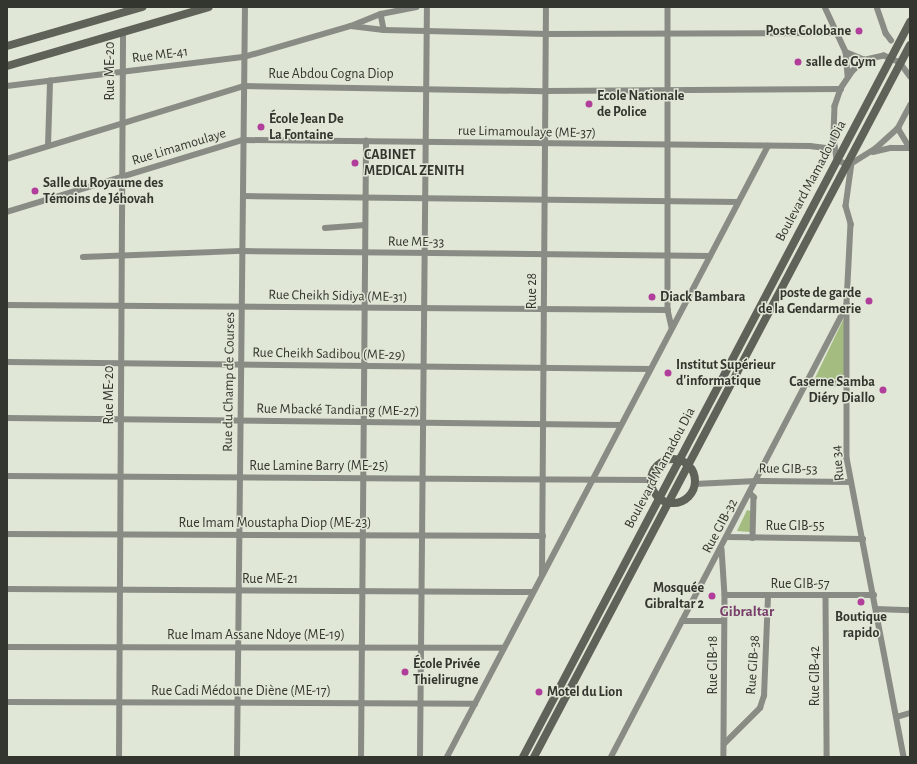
<!DOCTYPE html>
<meta charset="utf-8">
<style>
body{margin:0}
#map{position:relative;width:917px;height:764px;overflow:hidden;background:#e0e7d6;font-family:"Alegreya Sans",sans-serif}
div>[style]{position:absolute}
.green>*{inset:0;background:#a4bc80}
.street>*{height:5.5px;margin:-2.75px;padding:0 2.75px;transform-origin:2.75px;border-radius:2.75px;background:#898c85}
.secondary>*{height:8px;margin:-4px;padding:0 4px;transform-origin:4px;border-radius:4px;background:#5e6258}
.secondary>.ring{margin:-4px;padding:0;box-sizing:content-box;background:none;border:8px solid #5e6258;border-radius:50%}
.dots>*{width:11px;height:11px;translate:-50% -50%;box-sizing:border-box;border:2px solid #e0e7d6;border-radius:50%}
span{translate:-50% -50%;white-space:nowrap;text-align:center;line-height:1.15;-webkit-text-stroke:3px #e0e7d6;paint-order:stroke}
.poi-label{font-size:14px;color:#33362f;font-weight:700}
.right{translate:-100% -50%;text-align:right}
.left{translate:0 -50%;text-align:left}
.street-label{font-size:14px;color:#33362f}
.neighbourhood-label{font-size:15px;color:#763d69;font-weight:700}
.frame{position:absolute;inset:0;border:8px solid #33362f;pointer-events:none}
</style>
<div id="map">
<div class="green">
<div style="clip-path:polygon(844px 318px,844px 379px,814px 380px)"></div>
<div style="clip-path:polygon(747px 510px,751px 511px,750px 532px,737px 531px)"></div>
</div>
<div class="street">
<div style="left:668px;top:7px;width:303px;rotate:90deg"></div>
<div style="left:668px;top:310px;width:18px;rotate:77deg"></div>
<div style="left:825px;top:7px;width:50px;rotate:65deg"></div>
<div style="left:846px;top:52px;width:21px;rotate:23deg"></div>
<div style="left:877px;top:7px;width:28px;rotate:71deg"></div>
<div style="left:886px;top:33px;width:9px;rotate:54deg"></div>
<div style="left:381px;top:14px;width:16px;rotate:79deg"></div>
<div style="left:351px;top:26px;width:33px;rotate:7deg"></div>
<div style="left:384px;top:30px;width:162px;rotate:1.4deg"></div>
<div style="left:546px;top:34px;width:289px;rotate:-0.2deg"></div>
<div style="left:846px;top:52px;width:24px;rotate:85deg"></div>
<div style="left:910px;top:77px;width:17px;rotate:-126deg"></div>
<div style="left:900px;top:63px;width:17px;rotate:-156deg"></div>
<div style="left:884px;top:56px;width:19px;rotate:168deg"></div>
<div style="left:865px;top:60px;width:16px;rotate:137deg"></div>
<div style="left:853px;top:71px;width:22px;rotate:124deg"></div>
<div style="left:841px;top:89px;width:18px;rotate:109deg"></div>
<div style="left:835px;top:106px;width:32px;rotate:92deg"></div>
<div style="left:834px;top:138px;width:22px;rotate:82deg"></div>
<div style="left:837px;top:160px;width:13px;rotate:23deg"></div>
<div style="left:849px;top:165px;width:32px;rotate:-32deg"></div>
<div style="left:876px;top:148px;width:30px;rotate:-42deg"></div>
<div style="left:898px;top:128px;width:26px;rotate:-62deg"></div>
<div style="left:7px;top:86px;width:239px;rotate:-7deg"></div>
<div style="left:244px;top:57px;width:111px;rotate:-16.2deg"></div>
<div style="left:351px;top:26px;width:32px;rotate:-22deg"></div>
<div style="left:381px;top:14px;width:36px;rotate:-11deg"></div>
<div style="left:898px;top:128px;width:23px;rotate:59deg"></div>
<div style="left:48px;top:146px;width:65px;rotate:-88.2deg"></div>
<div style="left:873px;top:152px;width:18px;rotate:-13deg"></div>
<div style="left:891px;top:148px;width:19px"></div>
<div style="left:7px;top:159px;width:248px;rotate:-17.1deg"></div>
<div style="left:244px;top:86px;width:301px;rotate:1deg"></div>
<div style="left:545px;top:91px;width:296px;rotate:-0.4deg"></div>
<div style="left:852px;top:163px;width:43px;rotate:97.9deg"></div>
<div style="left:846px;top:206px;width:19px;rotate:74deg"></div>
<div style="left:851px;top:224px;width:80px;rotate:92.9deg"></div>
<div style="left:847px;top:304px;width:154px;rotate:90deg"></div>
<div style="left:847px;top:458px;width:304px;rotate:79.2deg"></div>
<div style="left:243px;top:196px;width:495px;rotate:0.7deg"></div>
<div style="left:7px;top:212px;width:247px;rotate:-17deg"></div>
<div style="left:243px;top:140px;width:567px;rotate:0.61deg"></div>
<div style="left:810px;top:146px;width:24px;rotate:7deg"></div>
<div style="left:325px;top:228px;width:40px;rotate:-4.3deg"></div>
<div style="left:83px;top:257px;width:159px;rotate:-2.2deg"></div>
<div style="left:242px;top:251px;width:468px;rotate:0.6deg"></div>
<div style="left:7px;top:305px;width:661px;rotate:0.43deg"></div>
<div style="left:7px;top:362px;width:643px;rotate:0.62deg"></div>
<div style="left:808px;top:384px;width:39px;rotate:-1deg"></div>
<div style="left:7px;top:418px;width:613px;rotate:0.65deg"></div>
<div style="left:7px;top:476px;width:644px;rotate:0.36deg"></div>
<div style="left:695px;top:484px;width:61px;rotate:-2.8deg"></div>
<div style="left:756px;top:481px;width:95px;rotate:0.6deg"></div>
<div style="left:750px;top:493px;width:6px;rotate:45deg"></div>
<div style="left:754px;top:497px;width:41px;rotate:91.4deg"></div>
<div style="left:7px;top:534px;width:536px;rotate:0.21deg"></div>
<div style="left:727px;top:537px;width:136px;rotate:0.8deg"></div>
<div style="left:722px;top:549px;width:46px;rotate:86.3deg"></div>
<div style="left:725px;top:595px;width:162px;rotate:90.4deg"></div>
<div style="left:542px;top:575px;width:568px;rotate:-89.6deg"></div>
<div style="left:7px;top:589px;width:526px;rotate:0.33deg"></div>
<div style="left:725px;top:595px;width:149px"></div>
<div style="left:826px;top:596px;width:161px;rotate:89.6deg"></div>
<div style="left:876px;top:609px;width:34px;rotate:2deg"></div>
<div style="left:682px;top:621px;width:42px"></div>
<div style="left:7px;top:647px;width:497px;rotate:0.1deg"></div>
<div style="left:7px;top:702px;width:468px;rotate:0.2deg"></div>
<div style="left:897px;top:717px;width:14px;rotate:-17deg"></div>
<div style="left:724px;top:744px;width:51px;rotate:-45deg"></div>
<div style="left:760px;top:708px;width:13px;rotate:-72deg"></div>
<div style="left:764px;top:696px;width:100px;rotate:-87.7deg"></div>
<div style="left:119px;top:757px;width:725px;rotate:-89.68deg"></div>
<div style="left:237px;top:757px;width:750px;rotate:-89.39deg"></div>
<div style="left:361px;top:757px;width:616px;rotate:-89.53deg"></div>
<div style="left:420px;top:757px;width:750px;rotate:-89.47deg"></div>
<div style="left:447px;top:757px;width:690px;rotate:-62.28deg"></div>
<div style="left:611px;top:757px;width:510px;rotate:-62.43deg"></div>
</div>
<div class="secondary">
<div style="left:7px;top:46px;width:141px;rotate:-16.1deg"></div>
<div style="left:7px;top:66px;width:210px;rotate:-16.3deg"></div>
<div class="ring" style="left:651px;top:459px;width:36px;height:36px"></div>
<div style="left:523px;top:757px;width:831px;rotate:-62.23deg"></div>
<div style="left:534px;top:757px;width:805px;rotate:-62.16deg"></div>
</div>
<div class="dots">
<div style="left:859px;top:31px;background:#b03e9a"></div>
<div style="left:798px;top:62px;background:#b03e9a"></div>
<div style="left:589px;top:104px;background:#b03e9a"></div>
<div style="left:261px;top:127px;background:#b03e9a"></div>
<div style="left:355px;top:163px;background:#b03e9a"></div>
<div style="left:35px;top:191px;background:#b03e9a"></div>
<div style="left:652px;top:297px;background:#b03e9a"></div>
<div style="left:869px;top:301px;background:#b03e9a"></div>
<div style="left:668px;top:373px;background:#b03e9a"></div>
<div style="left:883px;top:390px;background:#b03e9a"></div>
<div style="left:712px;top:596px;background:#b03e9a"></div>
<div style="left:861px;top:602px;background:#b03e9a"></div>
<div style="left:405px;top:672px;background:#b03e9a"></div>
<div style="left:539px;top:692px;background:#b03e9a"></div>
</div>
<div class="poi-label">
<span class="right" style="left:851px;top:31px">Poste Colobane</span>
<span class="left" style="left:806px;top:62px">salle de Gym</span>
<span class="left" style="left:597px;top:104px">Ecole Nationale<br>de Police</span>
<span class="left" style="left:269px;top:127px">École Jean De<br>La Fontaine</span>
<span class="left" style="left:364px;top:163px">CABINET<br>MEDICAL ZENITH</span>
<span class="left" style="left:43px;top:191px">Salle du Royaume des<br>Témoins de Jéhovah</span>
<span class="right" style="left:861px;top:301px">poste de garde<br>de la Gendarmerie</span>
<span class="left" style="left:660px;top:297px">Diack Bambara</span>
<span class="left" style="left:676px;top:373px">Institut Supérieur<br>d'informatique</span>
<span class="right" style="left:875px;top:390px">Caserne Samba<br>Diéry Diallo</span>
<span class="right" style="left:704px;top:596px">Mosquée<br>Gibraltar 2</span>
<span style="left:861px;top:625px">Boutique<br>rapido</span>
<span class="left" style="left:413px;top:672px">École Privée<br>Thielirugne</span>
<span class="left" style="left:547px;top:692px">Motel du Lion</span>
</div>
<div class="street-label">
<span style="left:160px;top:55px;rotate:-7deg">Rue ME-41</span>
<span style="left:110px;top:71px;rotate:-90deg">Rue ME-20</span>
<span style="left:331px;top:74px">Rue Abdou Cogna Diop</span>
<span style="left:527px;top:132px;rotate:1deg">rue Limamoulaye (ME-37)</span>
<span style="left:179px;top:147px;rotate:-17deg">Rue Limamoulaye</span>
<span style="left:811px;top:181px;rotate:-62deg">Boulevard Mamadou Dia</span>
<span style="left:416px;top:242px;rotate:1deg">Rue ME-33</span>
<span style="left:532px;top:291px;rotate:-90deg">Rue 28</span>
<span style="left:338px;top:296px;rotate:1deg">Rue Cheikh Sidiya (ME-31)</span>
<span style="left:329px;top:354px;rotate:1deg">Rue Cheikh Sadibou (ME-29)</span>
<span style="left:229px;top:382px;rotate:-89deg">Rue du Champ de Courses</span>
<span style="left:109px;top:395px;rotate:-90deg">Rue ME-20</span>
<span style="left:338px;top:410px;rotate:1deg">Rue Mbacké Tandiang (ME-27)</span>
<span style="left:838px;top:463px;rotate:-96deg">Rue 34</span>
<span style="left:319px;top:466px">Rue Lamine Barry (ME-25)</span>
<span style="left:660px;top:468px;rotate:-62deg">Boulevard Mamadou Dia</span>
<span style="left:788px;top:469px;rotate:1deg">Rue GIB-53</span>
<span style="left:275px;top:523px">Rue Imam Moustapha Diop (ME-23)</span>
<span style="left:720px;top:526px;rotate:-62deg">Rue GIB-32</span>
<span style="left:795px;top:526px">Rue GIB-55</span>
<span style="left:270px;top:579px">Rue ME-21</span>
<span style="left:800px;top:584px">Rue GIB-57</span>
<span style="left:256px;top:635px">Rue Imam Assane Ndoye (ME-19)</span>
<span style="left:713px;top:665px;rotate:-90deg">Rue GIB-18</span>
<span style="left:753px;top:665px;rotate:-86deg">Rue GIB-38</span>
<span style="left:815px;top:676px;rotate:-90deg">Rue GIB-42</span>
<span style="left:241px;top:691px">Rue Cadi Médoune Diène (ME-17)</span>
</div>
<div class="neighbourhood-label">
<span style="left:747px;top:612px">Gibraltar</span>
</div>
<div class="frame"></div>
</div>
